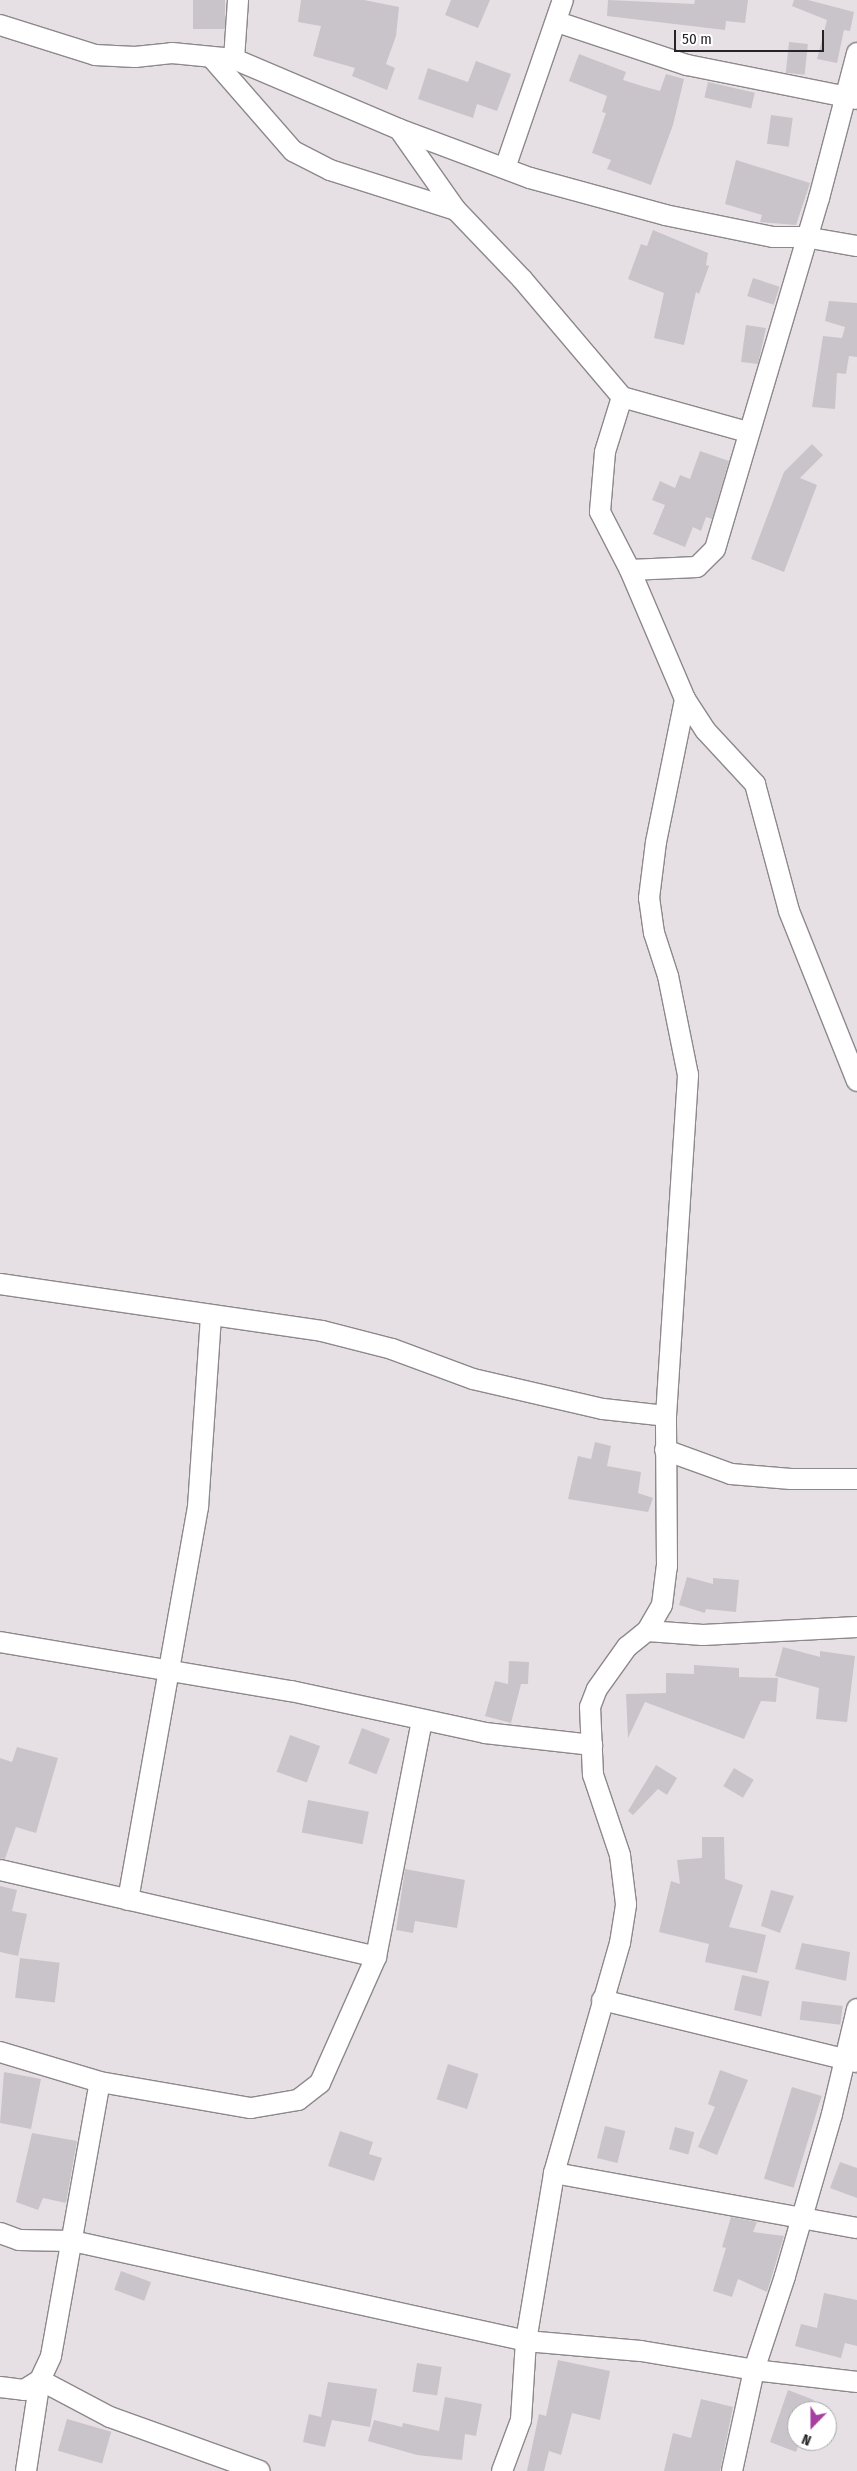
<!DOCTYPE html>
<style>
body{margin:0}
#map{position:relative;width:857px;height:2471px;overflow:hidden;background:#e6e0e5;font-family:"Fira Sans Condensed",sans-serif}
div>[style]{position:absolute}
.building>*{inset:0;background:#c9c4c9;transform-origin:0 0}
.roads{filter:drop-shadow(1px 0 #8d888c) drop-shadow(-1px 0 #8d888c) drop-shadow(0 1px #8d888c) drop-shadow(0 -1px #8d888c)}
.street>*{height:20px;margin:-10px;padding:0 10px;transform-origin:10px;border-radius:10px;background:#fff}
span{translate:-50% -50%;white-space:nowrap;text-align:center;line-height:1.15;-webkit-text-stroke:5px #fff;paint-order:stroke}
.north{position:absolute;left:787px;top:2401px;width:50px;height:50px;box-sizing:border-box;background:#fff;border:1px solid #a8a7a8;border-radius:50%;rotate:202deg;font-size:14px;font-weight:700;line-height:20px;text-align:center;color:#252325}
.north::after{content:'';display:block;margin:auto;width:18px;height:22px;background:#a63fa2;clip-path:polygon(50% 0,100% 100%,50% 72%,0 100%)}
.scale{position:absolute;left:674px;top:30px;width:150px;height:22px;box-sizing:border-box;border:2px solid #252325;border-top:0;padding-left:6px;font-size:15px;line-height:18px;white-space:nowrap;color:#252325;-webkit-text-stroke:4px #fff;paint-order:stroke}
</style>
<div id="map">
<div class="building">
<div style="left:193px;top:0;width:32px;height:29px"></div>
<div style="clip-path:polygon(301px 0,364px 0,399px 7px,396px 36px,386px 64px,395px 68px,387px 90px,352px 76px,355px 68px,313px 56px,321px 26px,298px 22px)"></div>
<div style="clip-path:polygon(451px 0,490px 0,478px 28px,445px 15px)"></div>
<div style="clip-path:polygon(608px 0,694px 4px,695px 0,748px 0,745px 23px,726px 21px,725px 30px,607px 16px)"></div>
<div style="clip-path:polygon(794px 0,808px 0,854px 12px,850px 31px,844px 30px,837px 63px,817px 59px,827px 20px,792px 6px)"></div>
<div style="left:789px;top:42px;width:19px;height:31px;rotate:6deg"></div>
<div style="clip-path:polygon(579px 54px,626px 72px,623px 80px,642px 86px,660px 91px,666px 74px,684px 79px,673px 125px,651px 185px,607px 169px,611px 160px,592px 153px,606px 113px,602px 112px,607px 96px,569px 81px)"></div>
<div style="clip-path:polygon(476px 61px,511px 74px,497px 111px,477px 104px,473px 118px,418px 99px,428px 68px,468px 82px)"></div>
<div style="left:708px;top:82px;width:48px;height:16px;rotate:13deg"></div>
<div style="left:771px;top:115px;width:22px;height:29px;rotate:8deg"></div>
<div style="clip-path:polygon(736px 160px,810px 183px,796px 225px,760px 222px,762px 215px,725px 204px)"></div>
<div style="clip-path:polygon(653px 230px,708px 253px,706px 265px,709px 266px,699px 294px,696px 292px,684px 345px,654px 338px,664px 293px,628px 279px,641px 244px,647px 246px)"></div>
<div style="left:753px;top:278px;width:28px;height:19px;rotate:18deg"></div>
<div style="clip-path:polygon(829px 301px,857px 303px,857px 357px,849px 356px,846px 374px,837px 373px,835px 409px,812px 407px,823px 336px,842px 338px,845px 327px,825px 321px)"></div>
<div style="clip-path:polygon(746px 325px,766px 328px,758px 364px,741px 362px)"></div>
<div style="clip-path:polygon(812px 444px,823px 455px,800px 478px,817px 485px,784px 572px,751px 559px,784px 472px)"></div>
<div style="clip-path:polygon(700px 451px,729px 461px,712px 519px,706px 517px,701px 531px,693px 527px,685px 547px,653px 534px,665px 505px,652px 500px,660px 481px,675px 488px,680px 475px,690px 479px)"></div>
<div style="clip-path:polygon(595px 1442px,611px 1446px,607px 1466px,641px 1472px,638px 1493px,653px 1498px,648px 1512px,568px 1499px,578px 1456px,591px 1459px)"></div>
<div style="clip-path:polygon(687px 1577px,713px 1584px,713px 1578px,739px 1580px,736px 1612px,706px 1609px,705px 1613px,679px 1605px)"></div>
<div style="clip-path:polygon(783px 1647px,820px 1657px,820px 1651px,855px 1656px,847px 1722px,816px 1719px,819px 1688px,775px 1676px)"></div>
<div style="clip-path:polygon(509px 1661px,529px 1662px,528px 1684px,521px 1684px,511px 1723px,485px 1716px,495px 1681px,508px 1684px)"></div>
<div style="clip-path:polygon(694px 1665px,739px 1668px,739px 1677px,778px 1678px,776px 1702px,761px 1701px,744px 1739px,645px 1702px,628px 1738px,626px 1694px,666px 1693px,666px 1673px,694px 1674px)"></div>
<div style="left:362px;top:1728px;width:30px;height:38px;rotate:21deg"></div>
<div style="left:290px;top:1735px;width:32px;height:39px;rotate:20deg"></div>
<div style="clip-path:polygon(17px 1747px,58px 1758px,36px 1833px,16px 1827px,5px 1859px,0 1858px,0 1758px,12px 1762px)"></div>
<div style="clip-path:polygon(656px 1765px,677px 1778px,667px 1795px,658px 1789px,633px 1815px,628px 1811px)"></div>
<div style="left:734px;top:1768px;width:23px;height:21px;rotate:31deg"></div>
<div style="left:308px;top:1800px;width:62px;height:33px;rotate:11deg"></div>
<div style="clip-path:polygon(702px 1837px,724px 1837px,725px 1879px,743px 1885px,729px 1927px,766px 1935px,757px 1973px,705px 1962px,709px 1944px,659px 1932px,671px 1881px,680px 1884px,677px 1860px,702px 1858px)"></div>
<div style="clip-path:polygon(405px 1869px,465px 1880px,457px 1928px,415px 1921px,413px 1933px,396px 1930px)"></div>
<div style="clip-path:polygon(0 1886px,17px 1890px,12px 1911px,27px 1914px,18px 1956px,0 1952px)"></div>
<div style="clip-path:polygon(771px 1890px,794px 1896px,780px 1933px,761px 1926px)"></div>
<div style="clip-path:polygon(802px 1943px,850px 1952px,846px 1981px,795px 1969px)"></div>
<div style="left:20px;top:1958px;width:40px;height:40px;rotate:7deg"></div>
<div style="left:742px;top:1975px;width:28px;height:36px;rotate:13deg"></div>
<div style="left:802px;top:2001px;width:41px;height:19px;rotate:7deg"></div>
<div style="left:448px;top:2064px;width:32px;height:37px;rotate:18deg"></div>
<div style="clip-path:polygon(720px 2070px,748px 2080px,717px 2155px,698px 2147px,715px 2107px,708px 2104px)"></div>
<div style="clip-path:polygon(4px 2072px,41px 2079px,31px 2129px,0 2123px)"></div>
<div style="left:792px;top:2087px;width:31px;height:96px;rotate:17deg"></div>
<div style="left:605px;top:2126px;width:21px;height:33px;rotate:14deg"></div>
<div style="left:675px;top:2127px;width:20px;height:23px;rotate:15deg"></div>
<div style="clip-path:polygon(340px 2131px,373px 2142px,369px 2154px,382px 2158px,374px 2181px,328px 2166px)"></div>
<div style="clip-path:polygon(32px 2133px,77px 2141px,66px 2203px,43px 2198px,38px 2210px,16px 2202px)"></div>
<div style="clip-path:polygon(840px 2162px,857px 2168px,857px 2198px,830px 2188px)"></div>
<div style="clip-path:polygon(731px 2217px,757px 2222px,753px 2232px,784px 2236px,767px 2292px,738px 2279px,732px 2297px,713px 2291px,726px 2248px,722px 2247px)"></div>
<div style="left:121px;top:2271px;width:32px;height:20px;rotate:20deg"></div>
<div style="clip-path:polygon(824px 2293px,857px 2300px,857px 2346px,845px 2343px,841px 2358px,795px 2346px,801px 2324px,817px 2328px)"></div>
<div style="clip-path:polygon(558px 2360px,610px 2371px,600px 2420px,572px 2413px,561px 2455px,549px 2451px,544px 2471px,527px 2471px,539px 2414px,546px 2416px)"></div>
<div style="left:417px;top:2363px;width:25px;height:29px;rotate:9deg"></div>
<div style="clip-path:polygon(328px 2382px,377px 2389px,370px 2427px,332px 2420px,325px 2447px,303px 2442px,309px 2414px,321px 2417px)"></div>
<div style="clip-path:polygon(788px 2390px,814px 2400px,810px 2411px,797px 2411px,797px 2441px,800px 2441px,796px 2452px,770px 2442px)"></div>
<div style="clip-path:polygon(445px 2397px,482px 2404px,476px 2436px,465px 2434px,462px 2460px,417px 2455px,368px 2441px,374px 2420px,402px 2427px,403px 2423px,439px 2431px)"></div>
<div style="clip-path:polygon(701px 2399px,733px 2407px,720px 2471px,664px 2471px,673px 2433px,691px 2438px)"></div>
<div style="left:67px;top:2419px;width:46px;height:33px;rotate:16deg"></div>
</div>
<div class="roads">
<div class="street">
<div style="left:557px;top:22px;width:137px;rotate:18.3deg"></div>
<div style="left:687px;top:65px;width:173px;rotate:11.3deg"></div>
<div style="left:0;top:25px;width:100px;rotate:17.5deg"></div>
<div style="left:95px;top:55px;width:40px;rotate:2.9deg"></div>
<div style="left:135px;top:57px;width:37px;rotate:-6deg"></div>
<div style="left:172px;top:53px;width:62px;rotate:5.5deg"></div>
<div style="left:234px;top:59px;width:179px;rotate:23deg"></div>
<div style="left:399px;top:129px;width:140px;rotate:20.5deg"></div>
<div style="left:530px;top:178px;width:140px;rotate:15.3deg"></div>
<div style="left:665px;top:215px;width:110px;rotate:11.5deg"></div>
<div style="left:773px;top:237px;width:32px"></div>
<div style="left:805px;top:237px;width:53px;rotate:9.8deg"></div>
<div style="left:211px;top:57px;width:125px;rotate:48.9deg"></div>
<div style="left:293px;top:151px;width:42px;rotate:27.2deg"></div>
<div style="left:330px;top:170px;width:132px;rotate:17.6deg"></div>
<div style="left:234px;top:59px;width:59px;rotate:-86.1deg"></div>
<div style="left:399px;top:129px;width:99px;rotate:54.9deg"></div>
<div style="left:456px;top:210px;width:95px;rotate:46.3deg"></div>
<div style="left:522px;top:279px;width:155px;rotate:49.7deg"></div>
<div style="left:622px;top:397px;width:58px;rotate:107.2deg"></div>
<div style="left:605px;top:452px;width:60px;rotate:94.8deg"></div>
<div style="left:600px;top:512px;width:65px;rotate:62.7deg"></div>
<div style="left:630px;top:570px;width:140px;rotate:66.9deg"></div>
<div style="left:685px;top:699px;width:37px;rotate:57deg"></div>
<div style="left:705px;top:730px;width:74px;rotate:47.2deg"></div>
<div style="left:755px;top:784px;width:131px;rotate:75deg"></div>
<div style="left:789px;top:911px;width:183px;rotate:68.2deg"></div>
<div style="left:505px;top:168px;width:178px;rotate:-71deg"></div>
<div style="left:622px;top:397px;width:130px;rotate:15.6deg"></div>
<div style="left:630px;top:570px;width:67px;rotate:-2.6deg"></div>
<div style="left:697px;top:567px;width:25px;rotate:-45deg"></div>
<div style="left:715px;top:549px;width:366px;rotate:-73.5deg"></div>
<div style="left:819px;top:198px;width:150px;rotate:-75.3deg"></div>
<div style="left:0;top:1284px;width:325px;rotate:8.3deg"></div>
<div style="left:322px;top:1331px;width:72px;rotate:14.4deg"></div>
<div style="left:392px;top:1349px;width:86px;rotate:20.3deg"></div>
<div style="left:473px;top:1379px;width:133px;rotate:13deg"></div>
<div style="left:603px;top:1409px;width:63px;rotate:6.3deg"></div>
<div style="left:665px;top:1450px;width:70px;rotate:20deg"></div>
<div style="left:731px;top:1474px;width:60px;rotate:4.8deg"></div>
<div style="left:791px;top:1479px;width:66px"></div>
<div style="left:647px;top:1631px;width:56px;rotate:4.1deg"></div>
<div style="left:703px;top:1635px;width:154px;rotate:-3deg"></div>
<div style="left:0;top:1642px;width:295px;rotate:9.6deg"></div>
<div style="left:291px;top:1691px;width:198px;rotate:12.2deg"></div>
<div style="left:485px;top:1733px;width:108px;rotate:6.4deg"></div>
<div style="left:0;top:1870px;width:386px;rotate:13deg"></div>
<div style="left:128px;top:1900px;width:399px;rotate:-79.9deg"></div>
<div style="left:198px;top:1507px;width:192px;rotate:-86.1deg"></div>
<div style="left:602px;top:2000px;width:262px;rotate:13.7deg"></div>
<div style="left:0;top:2052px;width:104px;rotate:16.7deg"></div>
<div style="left:100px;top:2082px;width:153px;rotate:9.8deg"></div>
<div style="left:251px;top:2108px;width:48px;rotate:-9.7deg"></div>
<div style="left:298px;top:2100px;width:28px;rotate:-38deg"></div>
<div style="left:320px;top:2083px;width:138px;rotate:-66deg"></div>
<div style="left:376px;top:1957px;width:241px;rotate:-79deg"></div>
<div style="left:554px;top:2173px;width:308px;rotate:10.3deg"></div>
<div style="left:0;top:2233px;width:20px;rotate:20deg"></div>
<div style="left:19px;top:2240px;width:53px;rotate:1.1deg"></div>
<div style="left:72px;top:2241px;width:465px;rotate:12.4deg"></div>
<div style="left:526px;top:2341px;width:115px;rotate:5deg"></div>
<div style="left:641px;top:2351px;width:115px;rotate:9.5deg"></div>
<div style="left:754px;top:2370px;width:99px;rotate:-71.7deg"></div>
<div style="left:785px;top:2276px;width:169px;rotate:-73.8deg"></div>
<div style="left:832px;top:2114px;width:108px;rotate:-76.6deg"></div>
<div style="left:0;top:2387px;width:24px;rotate:7deg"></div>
<div style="left:24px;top:2390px;width:19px;rotate:-32deg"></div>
<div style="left:40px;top:2380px;width:26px;rotate:-65deg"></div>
<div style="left:51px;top:2356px;width:278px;rotate:-79.9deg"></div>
<div style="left:26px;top:2471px;width:92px;rotate:-81.3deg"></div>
<div style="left:40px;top:2380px;width:79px;rotate:27.9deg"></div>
<div style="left:110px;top:2417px;width:159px;rotate:19.8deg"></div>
<div style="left:502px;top:2471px;width:54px;rotate:-69.6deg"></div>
<div style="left:521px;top:2420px;width:79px;rotate:-86.4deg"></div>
<div style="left:526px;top:2341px;width:170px;rotate:-80.5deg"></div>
<div style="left:554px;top:2173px;width:239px;rotate:-74deg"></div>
<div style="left:620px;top:1943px;width:39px;rotate:-81deg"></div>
<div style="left:626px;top:1904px;width:49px;rotate:-97deg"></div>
<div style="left:620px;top:1855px;width:84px;rotate:-108.6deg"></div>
<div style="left:593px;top:1775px;width:68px;rotate:-92.5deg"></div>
<div style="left:590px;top:1707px;width:19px;rotate:-69deg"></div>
<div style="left:597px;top:1689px;width:52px;rotate:-54.5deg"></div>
<div style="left:627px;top:1647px;width:26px;rotate:-39deg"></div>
<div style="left:647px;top:1631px;width:30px;rotate:-60deg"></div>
<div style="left:662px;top:1605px;width:38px;rotate:-83deg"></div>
<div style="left:667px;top:1567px;width:151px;rotate:-90.4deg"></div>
<div style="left:666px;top:1416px;width:342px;rotate:-86.3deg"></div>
<div style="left:688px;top:1075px;width:101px;rotate:-101.4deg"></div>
<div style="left:668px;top:976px;width:45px;rotate:-108deg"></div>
<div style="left:654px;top:933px;width:35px;rotate:-98deg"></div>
<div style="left:649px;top:898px;width:56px;rotate:-82.9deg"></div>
<div style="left:656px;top:842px;width:146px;rotate:-78.5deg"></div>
<div style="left:732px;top:2471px;width:103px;rotate:-77.7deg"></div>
<div style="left:754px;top:2370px;width:104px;rotate:6.6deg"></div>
</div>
</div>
<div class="north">N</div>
<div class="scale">50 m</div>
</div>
